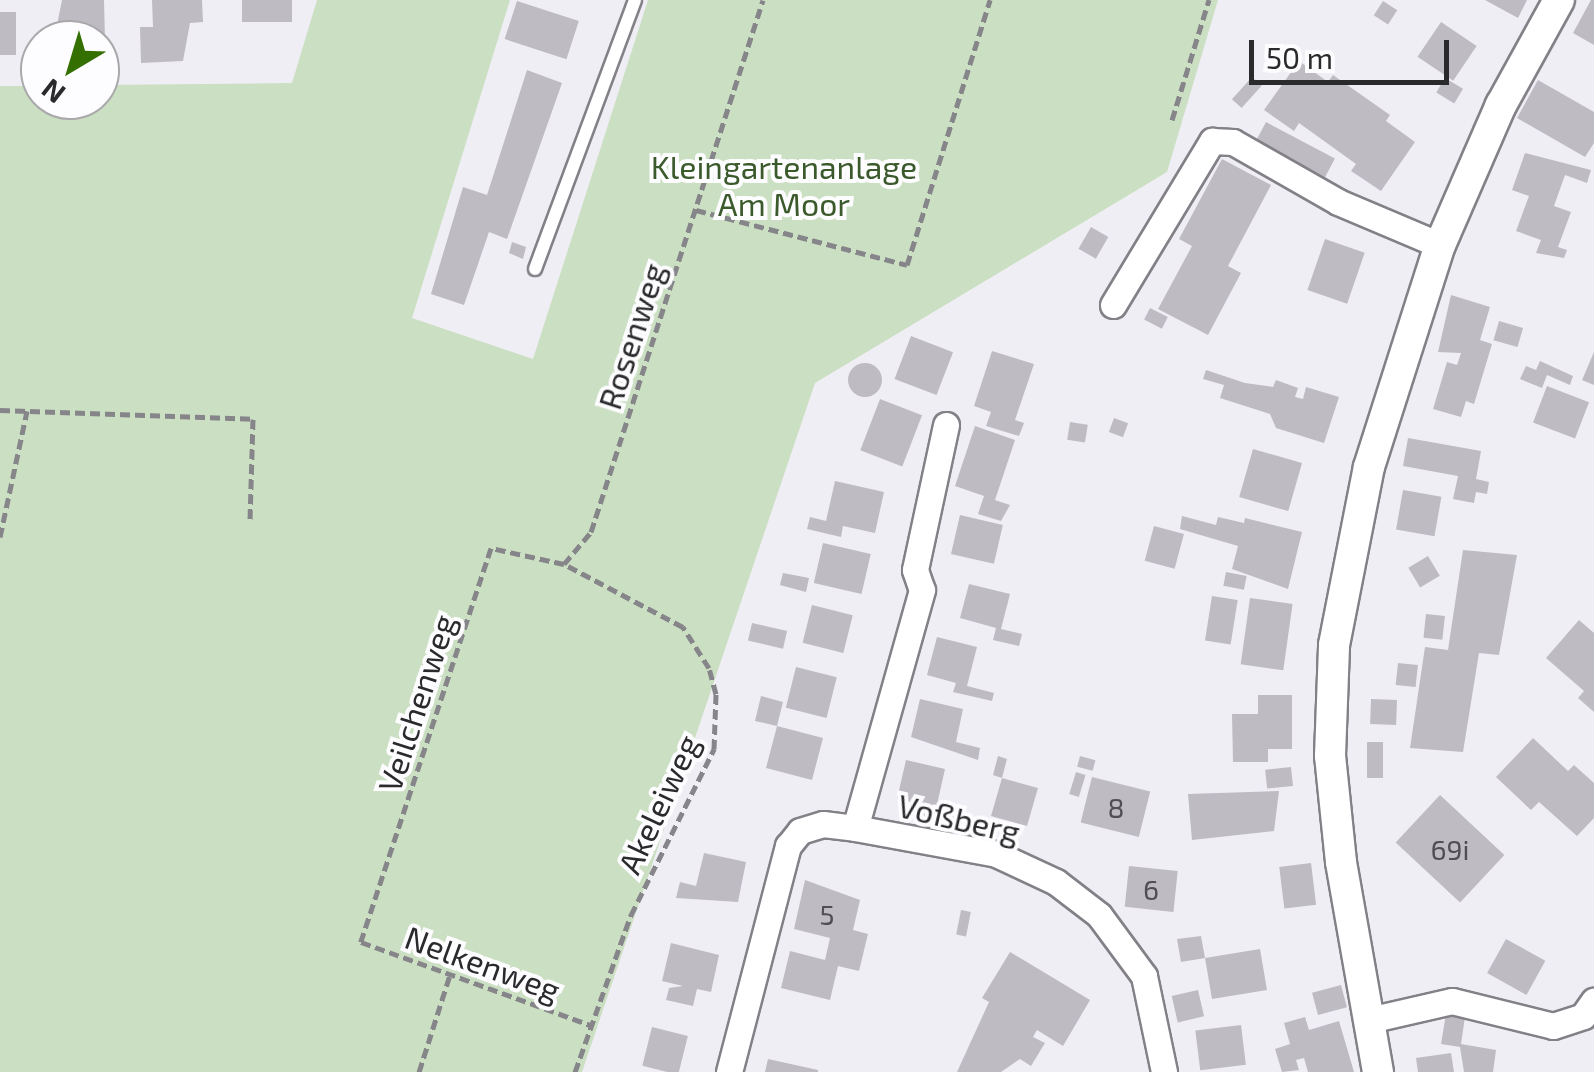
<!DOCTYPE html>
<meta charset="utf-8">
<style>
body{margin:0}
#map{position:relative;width:1594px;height:1072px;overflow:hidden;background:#f0eef5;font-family:"Exo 2",sans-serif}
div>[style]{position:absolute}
.green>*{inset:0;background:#cbdfc2}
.building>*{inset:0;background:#bebbc3;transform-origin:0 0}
.round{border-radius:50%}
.path>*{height:5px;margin-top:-2.5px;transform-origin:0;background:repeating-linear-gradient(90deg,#86858a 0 10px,transparent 0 15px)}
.roads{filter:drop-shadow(2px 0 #838087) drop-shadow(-2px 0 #838087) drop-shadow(0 2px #838087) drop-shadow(0 -2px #838087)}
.service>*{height:12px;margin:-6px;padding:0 6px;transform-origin:6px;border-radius:6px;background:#fff}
.minor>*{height:25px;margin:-12.5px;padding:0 12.5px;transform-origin:12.5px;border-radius:12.5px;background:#fff}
.tertiary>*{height:30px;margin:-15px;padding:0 15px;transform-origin:15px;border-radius:15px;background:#fff}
span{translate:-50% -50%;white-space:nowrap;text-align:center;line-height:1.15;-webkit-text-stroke:8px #fdfcff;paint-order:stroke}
.number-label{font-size:28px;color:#4f4e52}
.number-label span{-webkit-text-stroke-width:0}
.park-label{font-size:32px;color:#3b5a2c}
.street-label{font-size:32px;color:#2a292c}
.north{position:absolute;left:20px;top:20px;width:100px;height:100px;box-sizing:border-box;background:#fdfcff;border:2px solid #a9a8ab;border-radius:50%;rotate:218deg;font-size:28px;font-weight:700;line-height:40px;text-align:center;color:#2a292c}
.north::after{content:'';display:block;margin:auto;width:35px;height:45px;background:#347001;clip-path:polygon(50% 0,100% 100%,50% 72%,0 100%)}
.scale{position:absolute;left:1249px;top:40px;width:200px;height:45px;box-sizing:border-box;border:5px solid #2a292c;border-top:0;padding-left:12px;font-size:30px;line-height:35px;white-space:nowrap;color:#2a292c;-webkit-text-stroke:8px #fdfcff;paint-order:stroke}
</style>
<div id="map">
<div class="green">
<div style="clip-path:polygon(317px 0,510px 0,412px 318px,533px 359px,648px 0,1218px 0,1167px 172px,815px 383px,582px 1072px,0 1072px,0 86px,40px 86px,40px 100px,100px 100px,100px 85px,292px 83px)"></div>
</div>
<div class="building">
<div style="clip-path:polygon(62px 0,104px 0,105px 40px,54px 40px)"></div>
<div style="clip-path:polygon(152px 0,202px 0,203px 22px,190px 23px,183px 61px,141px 63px,140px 27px,153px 27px)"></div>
<div style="left:242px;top:0;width:50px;height:22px"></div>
<div style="clip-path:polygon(1485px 0,1527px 0,1518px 18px)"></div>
<div style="clip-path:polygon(1591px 0,1594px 0,1594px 45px,1573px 33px)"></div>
<div style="left:517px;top:1px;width:65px;height:40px;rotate:18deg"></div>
<div style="left:1383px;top:1px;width:17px;height:17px;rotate:33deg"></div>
<div style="left:0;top:12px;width:16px;height:43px"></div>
<div style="left:1441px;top:22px;width:43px;height:42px;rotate:34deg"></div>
<div style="clip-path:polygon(1299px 61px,1328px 82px,1333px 75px,1390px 115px,1386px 121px,1415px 142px,1381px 191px,1351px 171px,1356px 164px,1299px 123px,1294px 131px,1264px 110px)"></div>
<div style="clip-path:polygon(527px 70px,562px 83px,507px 239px,489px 232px,464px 305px,431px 294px,463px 187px,487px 195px)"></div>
<div style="left:1252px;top:77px;width:13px;height:30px;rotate:42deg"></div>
<div style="left:1445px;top:78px;width:21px;height:17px;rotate:31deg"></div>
<div style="clip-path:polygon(1538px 80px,1594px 112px,1594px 143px,1585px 157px,1517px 118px)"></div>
<div style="left:1266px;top:122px;width:78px;height:21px;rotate:28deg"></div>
<div style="clip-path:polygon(1525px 153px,1591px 170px,1587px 183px,1565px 175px,1554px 206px,1571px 212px,1558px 247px,1567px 250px,1564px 258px,1536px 253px,1541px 240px,1516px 231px,1529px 196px,1512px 190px)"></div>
<div style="clip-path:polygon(1222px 159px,1271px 185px,1228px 266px,1241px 273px,1208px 335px,1158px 309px,1192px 246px,1179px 239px)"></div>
<div style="left:1091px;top:227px;width:20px;height:25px;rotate:30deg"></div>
<div style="left:1325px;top:239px;width:42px;height:54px;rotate:19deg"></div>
<div style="clip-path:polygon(512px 242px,526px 247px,523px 259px,509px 253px)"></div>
<div style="clip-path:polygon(1451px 295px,1490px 307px,1480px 340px,1492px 344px,1474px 404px,1466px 401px,1461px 417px,1433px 409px,1447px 362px,1457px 365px,1461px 353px,1438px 352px)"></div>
<div style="left:1150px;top:308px;width:20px;height:13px;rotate:27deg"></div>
<div style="left:1499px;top:321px;width:25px;height:20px;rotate:16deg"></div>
<div style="left:911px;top:336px;width:45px;height:46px;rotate:21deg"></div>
<div style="clip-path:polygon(992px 351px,1034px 364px,1015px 420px,1024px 423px,1019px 436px,986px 426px,991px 412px,974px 406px)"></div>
<div style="clip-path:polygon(1594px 352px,1594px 385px,1582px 380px)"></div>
<div style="clip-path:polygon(1540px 361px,1573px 376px,1570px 385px,1547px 375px,1542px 388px,1520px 379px,1526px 366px,1536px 370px)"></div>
<div class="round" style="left:848px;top:363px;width:34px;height:34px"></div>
<div style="clip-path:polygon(1206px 370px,1245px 383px,1273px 387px,1276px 380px,1298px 388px,1295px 397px,1303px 399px,1306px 387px,1339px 397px,1324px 443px,1276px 428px,1270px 414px,1220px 398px,1224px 385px,1203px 379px)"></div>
<div style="left:1547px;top:386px;width:45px;height:39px;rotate:21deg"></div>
<div style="left:880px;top:399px;width:45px;height:55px;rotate:21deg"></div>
<div style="left:1114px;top:418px;width:15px;height:15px;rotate:20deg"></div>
<div style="left:1070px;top:422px;width:18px;height:18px;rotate:9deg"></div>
<div style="clip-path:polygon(975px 426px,1015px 440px,995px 500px,1010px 505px,1001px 521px,978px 514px,984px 496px,955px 486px)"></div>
<div style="clip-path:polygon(1408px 438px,1481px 451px,1476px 479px,1489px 482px,1487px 494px,1476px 492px,1474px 503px,1453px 499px,1458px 476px,1403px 466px)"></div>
<div style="left:1253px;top:449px;width:51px;height:50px;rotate:16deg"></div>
<div style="clip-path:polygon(835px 481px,884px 492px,875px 533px,843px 526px,841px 537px,807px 529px,810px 517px,826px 521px)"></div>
<div style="left:1403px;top:490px;width:39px;height:40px;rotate:10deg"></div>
<div style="left:960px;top:515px;width:44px;height:40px;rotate:13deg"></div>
<div style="clip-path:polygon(1182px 516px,1216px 525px,1218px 517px,1244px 523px,1245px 518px,1302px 532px,1288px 589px,1232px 569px,1238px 546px,1180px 529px)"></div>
<div style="left:1154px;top:526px;width:31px;height:36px;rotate:15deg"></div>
<div style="left:823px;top:543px;width:49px;height:41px;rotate:13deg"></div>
<div style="clip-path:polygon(1463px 550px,1517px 555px,1499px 655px,1479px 653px,1463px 752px,1410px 748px,1425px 647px,1448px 650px)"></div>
<div style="left:1428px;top:556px;width:23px;height:23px;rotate:59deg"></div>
<div style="left:1226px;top:572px;width:21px;height:14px;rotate:11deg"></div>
<div style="clip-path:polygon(783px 573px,809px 578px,806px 592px,780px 585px)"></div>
<div style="clip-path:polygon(969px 584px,1010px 594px,1001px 629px,1022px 634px,1019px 646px,993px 640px,996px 628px,960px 618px)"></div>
<div style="left:1212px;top:596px;width:26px;height:45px;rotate:9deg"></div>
<div style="left:1250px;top:598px;width:43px;height:67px;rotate:8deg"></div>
<div style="left:812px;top:605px;width:42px;height:39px;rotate:14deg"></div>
<div style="left:1426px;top:614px;width:19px;height:24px;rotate:6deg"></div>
<div style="clip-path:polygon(1579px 620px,1594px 633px,1594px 712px,1578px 698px,1584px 691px,1546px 658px)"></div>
<div style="left:752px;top:623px;width:36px;height:18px;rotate:13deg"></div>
<div style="clip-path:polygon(937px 637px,977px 647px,967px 686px,994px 693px,992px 701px,953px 692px,956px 683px,927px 675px)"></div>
<div style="left:1398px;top:663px;width:20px;height:22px;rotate:6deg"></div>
<div style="left:796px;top:667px;width:42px;height:42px;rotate:14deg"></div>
<div style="clip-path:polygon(1258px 695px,1292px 695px,1292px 749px,1268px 749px,1268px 762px,1233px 762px,1232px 714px,1258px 714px)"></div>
<div style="clip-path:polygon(761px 696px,783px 702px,777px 726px,823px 738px,812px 780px,766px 768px,777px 726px,755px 721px)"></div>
<div style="clip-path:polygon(920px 699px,963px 709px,956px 742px,980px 748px,978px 760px,911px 737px)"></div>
<div style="left:1371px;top:699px;width:26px;height:25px;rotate:2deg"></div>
<div style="clip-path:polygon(1533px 738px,1568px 771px,1574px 765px,1594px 783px,1594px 818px,1577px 836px,1539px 802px,1531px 810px,1496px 777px)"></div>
<div style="left:1367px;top:742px;width:16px;height:36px"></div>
<div style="clip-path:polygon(998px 756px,1007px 759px,1002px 778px,1038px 788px,1027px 826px,991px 816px,1002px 778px,993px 775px)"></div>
<div style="left:1080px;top:756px;width:16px;height:11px;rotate:15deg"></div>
<div style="clip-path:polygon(906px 760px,945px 769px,936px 809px,964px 815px,962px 825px,921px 816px,923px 805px,897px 799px)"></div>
<div style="left:1291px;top:767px;width:19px;height:26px;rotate:84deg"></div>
<div style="left:1076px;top:772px;width:10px;height:23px;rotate:17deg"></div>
<div style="left:1092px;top:777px;width:60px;height:47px;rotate:14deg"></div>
<div style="clip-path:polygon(1279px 791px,1274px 831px,1192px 840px,1188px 794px)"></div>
<div style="left:1440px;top:795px;width:88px;height:65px;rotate:43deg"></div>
<div style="clip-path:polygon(704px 853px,746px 862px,738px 902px,676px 898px,680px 882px,696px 886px)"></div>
<div style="left:1311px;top:863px;width:42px;height:32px;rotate:83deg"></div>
<div style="left:1129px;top:866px;width:49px;height:41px;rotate:6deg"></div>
<div style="clip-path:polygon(805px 880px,860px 900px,853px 930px,868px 934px,859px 971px,838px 966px,830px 1000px,781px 988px,790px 951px,825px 960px,830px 938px,794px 929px)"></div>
<div style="left:961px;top:910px;width:10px;height:25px;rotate:11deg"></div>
<div style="clip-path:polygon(1201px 936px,1205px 958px,1260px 949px,1267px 990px,1212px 999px,1205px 958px,1181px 962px,1177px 939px)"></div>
<div style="left:1506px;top:939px;width:45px;height:39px;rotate:29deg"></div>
<div style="clip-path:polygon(671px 943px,719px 955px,711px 992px,697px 989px,693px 1006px,666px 1000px,669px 988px,683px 986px,662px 981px)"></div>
<div style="clip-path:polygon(1010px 952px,1090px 1000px,1063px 1046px,1037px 1030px,1033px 1037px,1045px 1043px,1031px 1066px,1020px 1059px,1001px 1072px,957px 1072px,989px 1002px,982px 998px)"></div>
<div style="left:1341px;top:985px;width:23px;height:30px;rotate:75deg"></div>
<div style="left:1198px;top:990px;width:27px;height:27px;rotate:77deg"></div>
<div style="clip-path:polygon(1446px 1014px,1465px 1017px,1461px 1044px,1496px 1050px,1493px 1072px,1464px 1072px,1460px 1047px,1441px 1044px)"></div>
<div style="clip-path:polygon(1305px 1017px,1309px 1030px,1339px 1021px,1354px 1072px,1308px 1072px,1304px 1058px,1296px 1060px,1299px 1070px,1282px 1072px,1275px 1049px,1290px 1044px,1284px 1023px)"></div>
<div style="left:1241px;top:1025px;width:40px;height:46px;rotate:83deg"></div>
<div style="left:652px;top:1027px;width:37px;height:40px;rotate:14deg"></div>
<div style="clip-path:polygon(1451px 1053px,1454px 1072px,1418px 1072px,1416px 1058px)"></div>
<div style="clip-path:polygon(768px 1059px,818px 1070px,818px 1072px,765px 1072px)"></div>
</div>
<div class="path">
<div style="left:1172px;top:120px;width:126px;rotate:-72.9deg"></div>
<div style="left:696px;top:210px;width:218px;rotate:14.6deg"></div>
<div style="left:907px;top:265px;width:278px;rotate:-72.6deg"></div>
<div style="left:0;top:410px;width:253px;rotate:2deg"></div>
<div style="left:253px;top:419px;width:104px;rotate:91.7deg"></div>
<div style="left:0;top:537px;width:129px;rotate:-77.9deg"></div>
<div style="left:564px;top:564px;width:42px;rotate:-49.8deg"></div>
<div style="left:591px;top:532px;width:559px;rotate:-72.08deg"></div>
<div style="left:419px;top:1072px;width:102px;rotate:-72.3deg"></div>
<div style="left:575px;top:1072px;width:167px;rotate:-70.4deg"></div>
<div style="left:631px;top:915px;width:186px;rotate:-63.4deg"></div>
<div style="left:714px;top:749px;width:55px;rotate:-87.9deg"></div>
<div style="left:716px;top:694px;width:27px;rotate:-105deg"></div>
<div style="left:709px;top:668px;width:49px;rotate:-122.4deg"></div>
<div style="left:683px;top:627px;width:135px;rotate:-152.1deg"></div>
<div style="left:564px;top:564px;width:75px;rotate:-167.6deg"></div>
<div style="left:491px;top:548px;width:415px;rotate:108.3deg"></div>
<div style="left:361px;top:942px;width:244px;rotate:19.9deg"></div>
</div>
<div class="roads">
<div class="service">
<div style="left:535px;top:269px;width:287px;rotate:-69.6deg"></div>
</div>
<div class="minor">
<div style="left:1113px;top:305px;width:192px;rotate:-58.9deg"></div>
<div style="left:1212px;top:141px;width:21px;rotate:3deg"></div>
<div style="left:1233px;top:142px;width:121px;rotate:29.7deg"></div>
<div style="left:1338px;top:202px;width:111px;rotate:22.9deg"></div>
<div style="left:946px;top:425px;width:148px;rotate:102.1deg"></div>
<div style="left:915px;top:570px;width:21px;rotate:71deg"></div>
<div style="left:922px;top:590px;width:247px;rotate:105.7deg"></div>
<div style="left:855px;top:828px;width:143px;rotate:10.4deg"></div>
<div style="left:996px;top:854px;width:66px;rotate:25deg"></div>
<div style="left:1056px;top:882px;width:54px;rotate:37.5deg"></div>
<div style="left:1099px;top:915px;width:76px;rotate:53.6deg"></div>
<div style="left:1144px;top:976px;width:98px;rotate:78.2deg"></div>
<div style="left:1369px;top:1020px;width:85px;rotate:-12.9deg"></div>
<div style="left:1452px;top:1001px;width:104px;rotate:13.9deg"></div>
<div style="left:1553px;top:1026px;width:32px;rotate:-18deg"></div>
<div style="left:1583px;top:1016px;width:19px;rotate:-55deg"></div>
<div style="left:729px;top:1072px;width:234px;rotate:-75.4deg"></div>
<div style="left:788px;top:846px;width:19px;rotate:-51deg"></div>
<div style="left:800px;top:831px;width:24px;rotate:-17deg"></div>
<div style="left:823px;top:824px;width:32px;rotate:7deg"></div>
</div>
<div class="tertiary">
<div style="left:1378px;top:1072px;width:213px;rotate:-100deg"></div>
<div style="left:1341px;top:862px;width:107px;rotate:-95.9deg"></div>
<div style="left:1330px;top:756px;width:111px;rotate:-87.9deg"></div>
<div style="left:1334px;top:645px;width:181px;rotate:-78.9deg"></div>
<div style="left:1369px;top:467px;width:233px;rotate:-72.3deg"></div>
<div style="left:1440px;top:245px;width:153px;rotate:-66.5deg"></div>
<div style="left:1501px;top:105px;width:120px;rotate:-61.1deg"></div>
</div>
</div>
<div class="number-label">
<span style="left:1116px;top:807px">8</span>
<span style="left:1450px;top:849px">69i</span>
<span style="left:1151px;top:889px">6</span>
<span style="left:827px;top:914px">5</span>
</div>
<div class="park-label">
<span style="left:784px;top:185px">Kleingartenanlage<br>Am Moor</span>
</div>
<div class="street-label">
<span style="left:631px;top:336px;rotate:-72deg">Rosenweg</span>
<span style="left:416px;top:703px;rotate:-72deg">Veilchenweg</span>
<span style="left:658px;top:804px;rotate:-65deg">Akeleiweg</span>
<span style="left:959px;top:818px;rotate:13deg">Voßberg</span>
<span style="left:483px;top:963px;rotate:20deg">Nelkenweg</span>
</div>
<div class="north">N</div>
<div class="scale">50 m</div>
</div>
